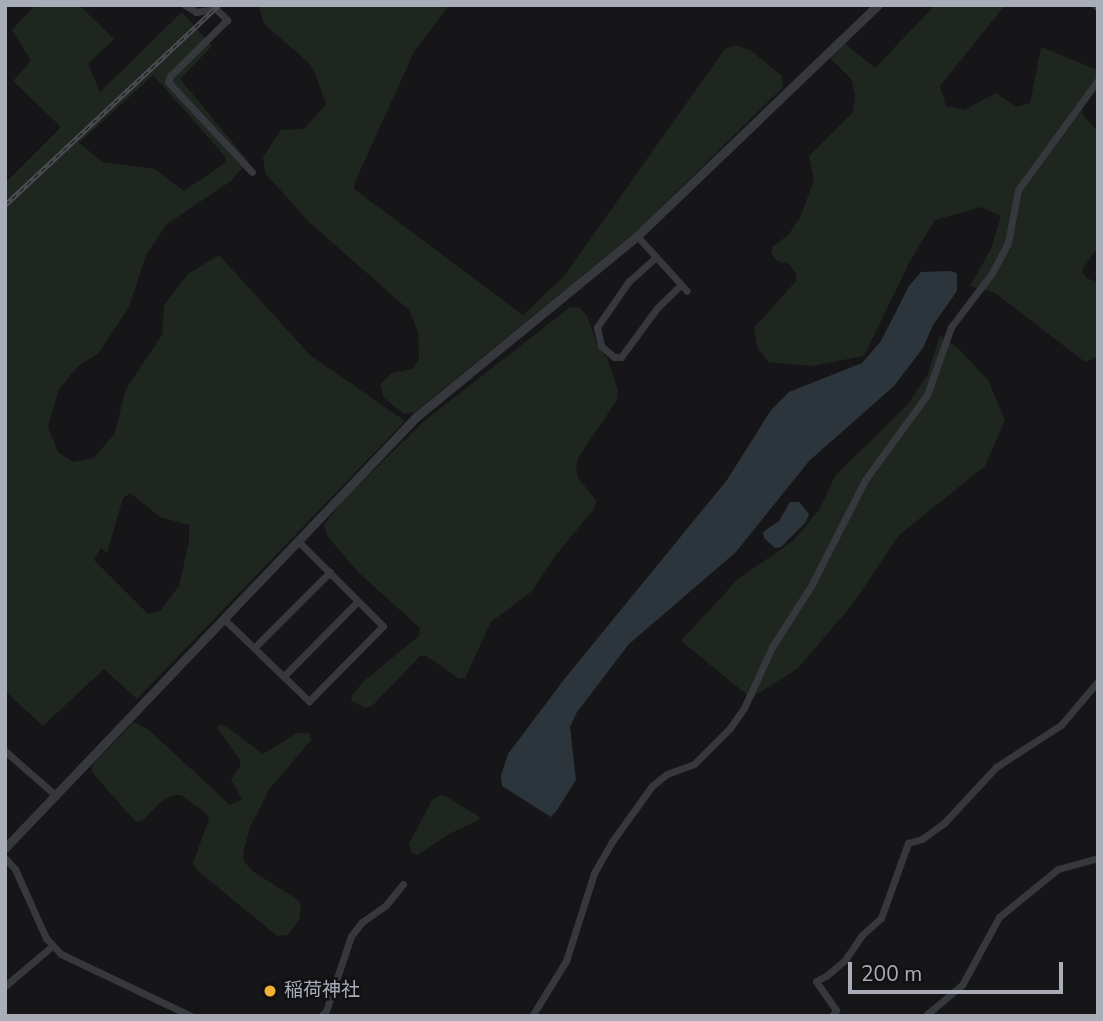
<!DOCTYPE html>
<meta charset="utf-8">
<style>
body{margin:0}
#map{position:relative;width:1103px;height:1021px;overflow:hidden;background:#161618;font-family:"Nunito Sans","Noto Sans JP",sans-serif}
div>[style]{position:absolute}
.green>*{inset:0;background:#1e261f}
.water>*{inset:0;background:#2c353c}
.minor>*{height:7px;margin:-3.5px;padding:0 3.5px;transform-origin:3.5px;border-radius:3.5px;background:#37383d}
.tertiary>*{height:9px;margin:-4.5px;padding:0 4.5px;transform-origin:4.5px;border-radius:4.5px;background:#37383d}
.rail>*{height:4.5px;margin-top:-2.25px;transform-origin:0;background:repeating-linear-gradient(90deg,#111113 0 5px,#4a4c52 0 10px);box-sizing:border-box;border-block:2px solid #4a4c52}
.dots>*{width:19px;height:19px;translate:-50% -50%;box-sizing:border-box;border:4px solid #111113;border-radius:50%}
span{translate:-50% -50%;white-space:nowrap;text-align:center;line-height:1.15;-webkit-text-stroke:5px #111113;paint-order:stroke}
.poi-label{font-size:19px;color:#a8adb8}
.left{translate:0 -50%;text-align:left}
.frame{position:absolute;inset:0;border:7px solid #a8adb8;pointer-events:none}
.scale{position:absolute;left:848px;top:962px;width:215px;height:32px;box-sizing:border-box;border:4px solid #a8adb8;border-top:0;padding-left:9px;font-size:21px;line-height:24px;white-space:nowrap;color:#a8adb8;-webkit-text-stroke:5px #111113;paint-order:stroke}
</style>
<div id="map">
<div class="green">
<div style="clip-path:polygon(evenodd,35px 5px,79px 5px,114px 39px,88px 64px,100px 92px,182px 12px,212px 46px,180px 79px,248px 161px,231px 181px,167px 224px,146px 255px,129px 307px,98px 354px,79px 365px,59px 389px,48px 427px,58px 452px,73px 462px,93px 458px,114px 435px,126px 389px,162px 335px,164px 305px,188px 274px,219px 255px,310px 355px,405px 421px,137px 699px,104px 669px,43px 726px,5px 691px,5px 183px,61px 127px,13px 81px,31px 61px,12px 30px,35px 5px,153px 75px,225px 156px,225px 163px,184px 191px,155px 169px,103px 162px,79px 143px,153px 75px,35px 5px,130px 493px,160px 517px,189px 525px,189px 541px,179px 586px,160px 611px,148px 614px,94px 560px,101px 548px,107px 553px,123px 498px,130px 493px)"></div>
<div style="clip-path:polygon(449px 5px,414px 52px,354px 184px,354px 189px,523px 315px,564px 276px,725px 49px,735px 45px,750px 50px,782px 76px,783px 87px,638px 230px,414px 413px,404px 414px,384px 398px,380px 384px,392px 373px,412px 369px,419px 359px,418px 332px,409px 310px,310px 223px,265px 173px,263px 157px,281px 130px,304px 129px,326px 104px,315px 73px,308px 62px,264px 24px,259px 6px)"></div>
<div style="clip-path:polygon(935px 5px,1005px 5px,940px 86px,946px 106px,964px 110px,996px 93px,1017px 107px,1030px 103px,1041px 47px,1098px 70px,1098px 87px,1082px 108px,1083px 115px,1098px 131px,1098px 247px,1082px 270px,1086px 278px,1098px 282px,1098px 356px,1085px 362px,995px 293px,970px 286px,991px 249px,1001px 216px,981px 207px,935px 220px,910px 261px,864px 356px,812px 366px,768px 362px,757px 347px,754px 328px,796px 281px,796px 273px,789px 264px,777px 261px,771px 253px,772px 247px,788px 235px,800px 218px,814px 180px,809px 156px,853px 112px,855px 96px,852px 80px,830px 58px,844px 43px,875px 68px)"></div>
<div style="clip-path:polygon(570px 307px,580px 308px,587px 316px,598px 347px,607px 358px,618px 390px,617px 400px,578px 458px,576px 467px,578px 478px,597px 501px,593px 510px,556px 555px,532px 591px,491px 622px,465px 678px,459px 679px,425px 655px,420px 656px,372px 706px,365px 708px,352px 701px,351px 696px,365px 680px,419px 636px,420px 628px,359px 573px,327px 536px,324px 525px,343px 500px,423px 422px)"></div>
<div style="clip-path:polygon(940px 335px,960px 350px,988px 380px,1005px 420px,985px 466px,899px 535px,852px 605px,797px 669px,751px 698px,681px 641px,737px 580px,794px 540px,819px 510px,835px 476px,908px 404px,928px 374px)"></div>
<div style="clip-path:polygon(134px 722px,149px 730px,230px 805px,242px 799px,231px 780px,240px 766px,240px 760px,217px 728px,218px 725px,226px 726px,263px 754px,297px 733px,309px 733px,311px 740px,270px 788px,251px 825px,243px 853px,244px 862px,254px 872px,298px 900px,301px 906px,299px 920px,288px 935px,277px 936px,197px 870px,193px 863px,209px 819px,206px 813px,181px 795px,173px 795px,161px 802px,142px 821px,136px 822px,91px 771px,94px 763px)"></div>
<div style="clip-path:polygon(439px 796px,445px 796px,480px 817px,479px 820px,451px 833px,418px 855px,412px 853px,409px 844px,432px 800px)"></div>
</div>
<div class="water">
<div style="clip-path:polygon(950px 271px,957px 273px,957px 291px,933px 325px,923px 348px,894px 386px,809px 461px,736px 552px,629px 644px,577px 712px,570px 727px,576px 780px,557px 810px,551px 817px,502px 786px,501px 776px,508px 754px,566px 677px,727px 480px,771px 410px,789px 392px,862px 363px,881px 341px,909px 286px,921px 272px)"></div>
<div style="clip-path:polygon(790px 502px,799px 502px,809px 514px,806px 522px,781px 547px,775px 548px,764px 538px,763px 532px,779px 521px)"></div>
</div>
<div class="minor">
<div style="left:185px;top:5px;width:13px;rotate:32deg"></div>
<div style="left:196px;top:12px;width:20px;rotate:-9deg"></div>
<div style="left:216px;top:9px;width:16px;rotate:45deg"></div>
<div style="left:227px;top:20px;width:80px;rotate:135.5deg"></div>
<div style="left:170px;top:76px;width:6px;rotate:108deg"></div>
<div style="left:168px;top:82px;width:123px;rotate:47deg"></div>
<div style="left:1095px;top:5px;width:4px;rotate:45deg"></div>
<div style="left:637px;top:236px;width:74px;rotate:47.7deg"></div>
<div style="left:656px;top:257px;width:36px;rotate:138deg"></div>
<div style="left:629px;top:281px;width:56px;rotate:124.8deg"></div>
<div style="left:597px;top:327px;width:19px;rotate:78deg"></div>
<div style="left:601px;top:346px;width:17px;rotate:40deg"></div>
<div style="left:614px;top:357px;width:7px"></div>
<div style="left:621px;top:357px;width:61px;rotate:-53.7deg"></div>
<div style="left:657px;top:308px;width:33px;rotate:-44deg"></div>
<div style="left:225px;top:620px;width:117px;rotate:44deg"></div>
<div style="left:309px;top:701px;width:105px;rotate:-45.4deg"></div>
<div style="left:383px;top:626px;width:119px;rotate:-135deg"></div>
<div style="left:255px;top:647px;width:106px;rotate:-45deg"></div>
<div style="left:284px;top:676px;width:105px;rotate:-45.4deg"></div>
<div style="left:5px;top:751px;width:67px;rotate:41.3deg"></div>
<div style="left:5px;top:858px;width:15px;rotate:48deg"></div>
<div style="left:15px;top:869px;width:76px;rotate:65.8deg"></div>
<div style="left:46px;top:938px;width:22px;rotate:47deg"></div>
<div style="left:61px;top:954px;width:144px;rotate:25.5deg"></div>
<div style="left:5px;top:986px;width:62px;rotate:-40.4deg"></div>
<div style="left:321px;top:1016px;width:7px;rotate:-45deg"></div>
<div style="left:326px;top:1011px;width:79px;rotate:-71.6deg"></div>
<div style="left:351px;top:936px;width:18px;rotate:-52deg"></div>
<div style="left:362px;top:922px;width:29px;rotate:-35deg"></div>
<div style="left:386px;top:905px;width:27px;rotate:-51deg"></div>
<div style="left:532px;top:1016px;width:65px;rotate:-58.3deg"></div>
<div style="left:566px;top:961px;width:92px;rotate:-72.3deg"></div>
<div style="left:594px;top:873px;width:34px;rotate:-60deg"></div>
<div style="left:611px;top:843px;width:70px;rotate:-54.3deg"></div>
<div style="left:652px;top:786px;width:19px;rotate:-39deg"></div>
<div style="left:667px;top:774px;width:29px;rotate:-20deg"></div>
<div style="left:694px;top:764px;width:51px;rotate:-45deg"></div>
<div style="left:730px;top:728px;width:24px;rotate:-55deg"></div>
<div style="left:744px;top:708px;width:67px;rotate:-65.3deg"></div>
<div style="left:772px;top:647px;width:72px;rotate:-57.4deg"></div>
<div style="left:811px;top:586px;width:119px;rotate:-63deg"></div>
<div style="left:865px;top:480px;width:105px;rotate:-53.9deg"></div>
<div style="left:927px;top:395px;width:72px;rotate:-70.6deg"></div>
<div style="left:951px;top:327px;width:68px;rotate:-52.8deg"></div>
<div style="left:992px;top:273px;width:34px;rotate:-62deg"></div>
<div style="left:1008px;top:243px;width:54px;rotate:-79.3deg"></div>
<div style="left:1018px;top:190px;width:136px;rotate:-54deg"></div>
<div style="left:832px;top:1016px;width:7px;rotate:-56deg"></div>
<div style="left:836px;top:1010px;width:35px;rotate:-125deg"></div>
<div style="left:816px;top:981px;width:11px;rotate:-27deg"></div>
<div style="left:826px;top:976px;width:25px;rotate:-40deg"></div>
<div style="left:845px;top:960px;width:29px;rotate:-56deg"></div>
<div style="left:861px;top:936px;width:27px;rotate:-42deg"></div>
<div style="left:881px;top:918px;width:80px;rotate:-70.2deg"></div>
<div style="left:908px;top:843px;width:15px;rotate:-16deg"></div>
<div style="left:922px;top:839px;width:27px;rotate:-36deg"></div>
<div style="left:944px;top:823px;width:76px;rotate:-47.1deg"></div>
<div style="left:996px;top:767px;width:77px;rotate:-32.9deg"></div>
<div style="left:1061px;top:725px;width:57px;rotate:-49.9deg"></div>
<div style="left:925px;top:1016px;width:48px;rotate:-40deg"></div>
<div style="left:962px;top:985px;width:77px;rotate:-61.4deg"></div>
<div style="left:999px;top:917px;width:76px;rotate:-39.1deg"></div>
<div style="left:1058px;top:869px;width:41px;rotate:-15.4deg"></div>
</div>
<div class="tertiary">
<div style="left:5px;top:848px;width:596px;rotate:-46.36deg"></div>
<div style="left:416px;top:417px;width:286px;rotate:-39.3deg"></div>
<div style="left:637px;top:236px;width:334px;rotate:-43.8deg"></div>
</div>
<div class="rail">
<div style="left:5px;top:205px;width:293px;rotate:-43.1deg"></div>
</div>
<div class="dots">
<div style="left:270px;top:991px;background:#f2b134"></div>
</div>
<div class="poi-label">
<span class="left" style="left:284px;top:991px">稲荷神社</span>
</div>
<div class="frame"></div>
<div class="scale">200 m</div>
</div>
